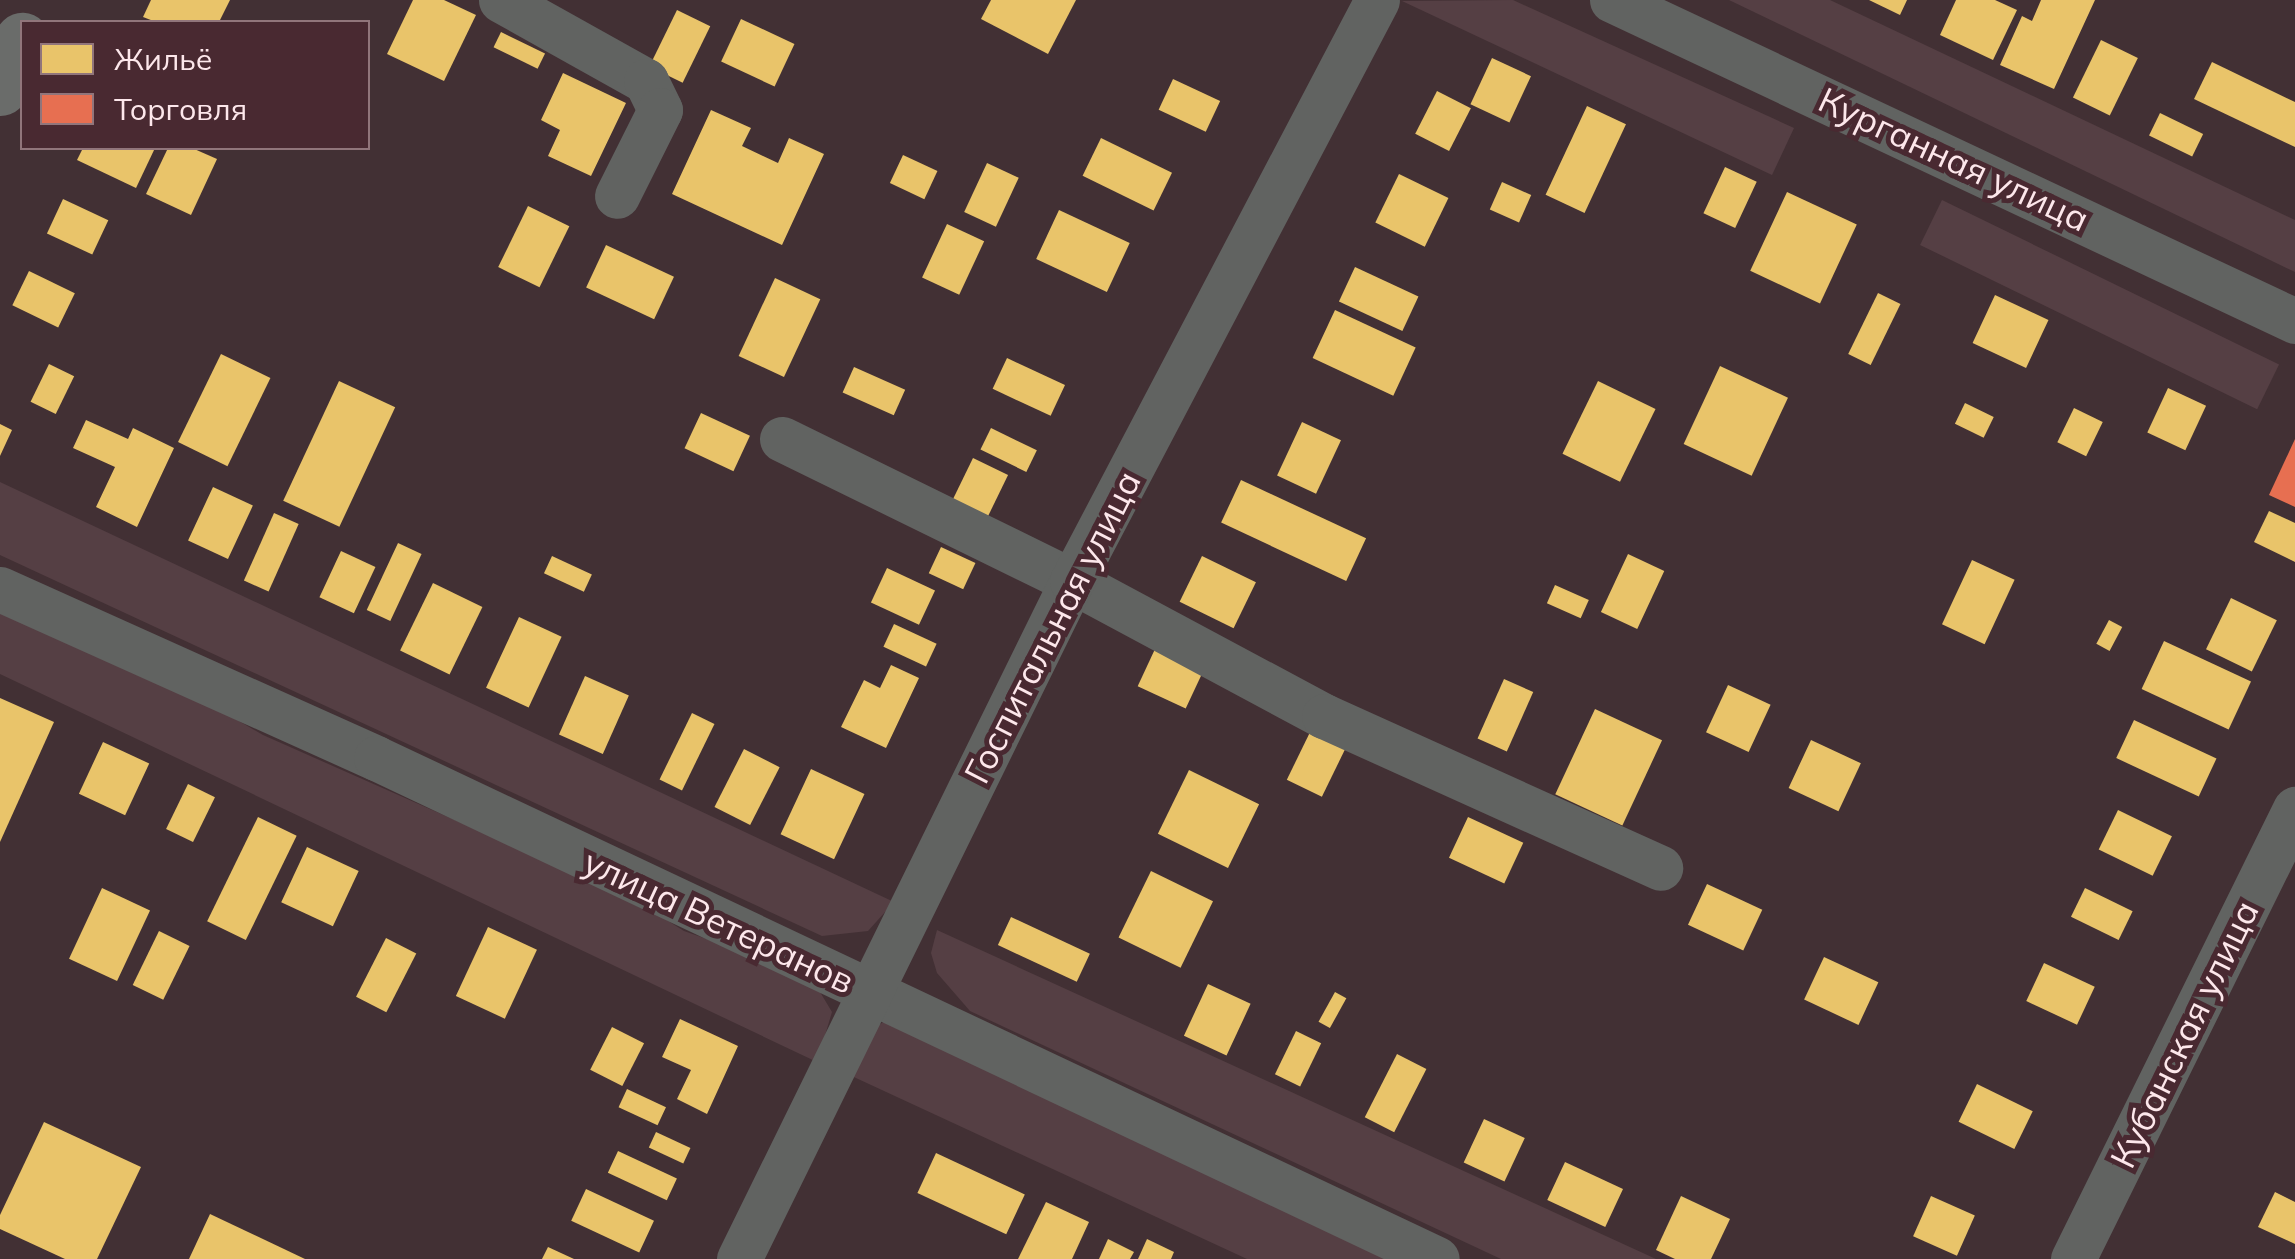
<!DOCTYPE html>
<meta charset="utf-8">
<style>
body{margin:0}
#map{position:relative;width:2295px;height:1259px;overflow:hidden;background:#423034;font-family:Mulish,sans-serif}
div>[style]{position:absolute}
.green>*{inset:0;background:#553f44;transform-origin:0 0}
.homes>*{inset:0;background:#e9c46a;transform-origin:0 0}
.shops>*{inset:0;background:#e76f51}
.minor>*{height:45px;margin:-22.5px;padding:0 22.5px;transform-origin:22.5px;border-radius:22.5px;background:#616361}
.major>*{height:55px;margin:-27.5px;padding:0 27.5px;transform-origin:27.5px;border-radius:27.5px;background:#6a6c6a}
span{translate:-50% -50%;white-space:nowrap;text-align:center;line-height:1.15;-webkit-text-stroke:10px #492931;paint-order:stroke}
.street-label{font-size:35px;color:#fde7eb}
.legend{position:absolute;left:20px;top:20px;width:350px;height:130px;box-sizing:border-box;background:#492931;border:2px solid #91757b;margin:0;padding:12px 18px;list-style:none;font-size:30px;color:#fde7eb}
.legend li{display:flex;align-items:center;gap:20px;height:50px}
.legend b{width:50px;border:2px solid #91757b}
</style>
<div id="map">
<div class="green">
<div style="clip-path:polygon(1513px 0,1794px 128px,1772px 175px,1402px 1px)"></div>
<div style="clip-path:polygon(1729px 0,1830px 0,2295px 220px,2295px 272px)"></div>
<div style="left:1942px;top:200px;width:375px;height:50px;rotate:26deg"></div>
<div style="clip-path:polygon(0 482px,894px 902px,868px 931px,822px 936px,0 555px)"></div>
<div style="clip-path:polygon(0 609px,162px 676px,263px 735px,635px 900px,684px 931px,755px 956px,820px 992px,832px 1012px,817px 1062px,0 674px)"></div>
<div style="clip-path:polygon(937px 930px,1656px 1259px,1501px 1259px,970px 1011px,937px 973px,931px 953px)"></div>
<div style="clip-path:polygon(884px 1022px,1401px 1259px,1247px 1259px,843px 1072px,863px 1033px)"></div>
</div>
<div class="homes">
<div style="clip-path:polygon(151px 0,230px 0,219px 22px,156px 22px,143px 17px)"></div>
<div style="clip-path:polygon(413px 0,444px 0,476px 15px,444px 81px,387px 54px)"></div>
<div style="clip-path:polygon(991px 0,1076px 0,1048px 54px,981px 19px)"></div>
<div style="clip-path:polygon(1869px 0,1907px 0,1900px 15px)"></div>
<div style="clip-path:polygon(1956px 0,1995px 0,2017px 10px,1993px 60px,1940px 35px)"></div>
<div style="clip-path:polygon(2041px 0,2095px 0,2054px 89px,2000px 65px,2022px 16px,2032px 21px)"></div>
<div style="left:677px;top:10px;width:37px;height:63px;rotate:26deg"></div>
<div style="left:741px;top:19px;width:59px;height:47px;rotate:25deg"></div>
<div style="left:501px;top:32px;width:49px;height:17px;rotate:26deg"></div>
<div style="left:2101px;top:40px;width:41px;height:64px;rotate:26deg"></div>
<div style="left:1492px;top:58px;width:43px;height:51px;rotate:25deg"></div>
<div style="clip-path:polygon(2212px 62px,2295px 102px,2295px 147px,2194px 99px)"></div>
<div style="clip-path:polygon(563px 73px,626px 103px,591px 176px,548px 156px,560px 130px,541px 120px)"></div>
<div style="left:1173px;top:79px;width:52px;height:34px;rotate:25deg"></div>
<div style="left:1437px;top:91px;width:38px;height:48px;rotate:27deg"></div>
<div style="left:1587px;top:106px;width:43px;height:98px;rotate:25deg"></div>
<div style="clip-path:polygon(711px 110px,751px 128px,742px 146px,778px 163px,789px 138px,824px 154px,782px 245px,672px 194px)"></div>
<div style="left:2160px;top:113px;width:48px;height:25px;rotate:26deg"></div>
<div style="left:1101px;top:138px;width:79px;height:42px;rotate:26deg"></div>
<div style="clip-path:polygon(83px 148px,155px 148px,136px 188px,77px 160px)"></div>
<div style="clip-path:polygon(168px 148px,192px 148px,217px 159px,191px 215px,146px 194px)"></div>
<div style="left:903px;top:155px;width:38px;height:31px;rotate:25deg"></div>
<div style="left:987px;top:163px;width:35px;height:54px;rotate:25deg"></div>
<div style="left:1725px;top:167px;width:35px;height:51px;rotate:25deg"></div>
<div style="left:1399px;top:174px;width:55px;height:54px;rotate:26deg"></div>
<div style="left:1502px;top:182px;width:32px;height:30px;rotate:24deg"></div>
<div style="left:1787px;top:192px;width:77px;height:87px;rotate:25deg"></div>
<div style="left:63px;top:199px;width:50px;height:38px;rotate:25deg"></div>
<div style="left:528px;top:206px;width:46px;height:68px;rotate:26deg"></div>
<div style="left:1059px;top:210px;width:78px;height:54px;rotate:25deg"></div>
<div style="left:947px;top:224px;width:41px;height:59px;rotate:25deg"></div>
<div style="left:606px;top:245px;width:75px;height:47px;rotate:25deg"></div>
<div style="left:1355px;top:267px;width:70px;height:38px;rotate:25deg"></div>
<div style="left:29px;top:271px;width:51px;height:38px;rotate:26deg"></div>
<div style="left:775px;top:278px;width:50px;height:86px;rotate:25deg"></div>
<div style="left:1878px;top:293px;width:25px;height:68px;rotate:26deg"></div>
<div style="left:1995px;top:295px;width:59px;height:53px;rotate:25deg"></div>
<div style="left:1335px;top:310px;width:89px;height:53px;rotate:25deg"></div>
<div style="left:221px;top:354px;width:55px;height:98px;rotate:26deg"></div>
<div style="left:1007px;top:358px;width:64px;height:34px;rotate:25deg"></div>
<div style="left:49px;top:364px;width:28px;height:42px;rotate:26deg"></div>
<div style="left:1720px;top:366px;width:75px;height:86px;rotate:25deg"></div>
<div style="left:854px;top:367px;width:56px;height:28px;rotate:24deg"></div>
<div style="left:339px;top:381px;width:62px;height:132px;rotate:25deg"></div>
<div style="left:1598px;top:381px;width:64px;height:81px;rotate:26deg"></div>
<div style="left:2168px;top:388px;width:42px;height:49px;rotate:25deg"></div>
<div style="left:1965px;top:403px;width:32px;height:23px;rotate:26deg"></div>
<div style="left:2074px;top:408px;width:32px;height:38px;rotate:26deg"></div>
<div style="left:701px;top:413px;width:54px;height:39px;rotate:25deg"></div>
<div style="clip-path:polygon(86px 420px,128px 439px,133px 428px,174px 448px,137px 527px,96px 507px,115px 467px,73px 448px)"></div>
<div style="left:1302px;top:422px;width:43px;height:59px;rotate:25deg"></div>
<div style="clip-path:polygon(0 424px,12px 430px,0 456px)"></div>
<div style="left:991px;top:428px;width:51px;height:24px;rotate:26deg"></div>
<div style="left:973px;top:458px;width:39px;height:53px;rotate:26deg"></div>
<div style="left:1241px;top:480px;width:138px;height:47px;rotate:25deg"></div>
<div style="left:213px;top:487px;width:44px;height:59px;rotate:25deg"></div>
<div style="clip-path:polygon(2269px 511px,2295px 523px,2295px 562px,2254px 542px)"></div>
<div style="left:274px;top:513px;width:27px;height:74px;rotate:24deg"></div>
<div style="left:398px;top:543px;width:26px;height:74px;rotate:25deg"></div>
<div style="left:941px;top:547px;width:38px;height:29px;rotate:25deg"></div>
<div style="left:341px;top:551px;width:38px;height:51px;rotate:25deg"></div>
<div style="left:1628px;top:554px;width:40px;height:64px;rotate:25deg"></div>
<div style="left:552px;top:556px;width:44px;height:19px;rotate:25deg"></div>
<div style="left:1202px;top:556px;width:60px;height:51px;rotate:26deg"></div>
<div style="left:1972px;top:560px;width:47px;height:71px;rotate:25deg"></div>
<div style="left:887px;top:568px;width:53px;height:38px;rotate:25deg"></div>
<div style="left:433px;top:583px;width:55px;height:75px;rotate:26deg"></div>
<div style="left:1555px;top:585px;width:37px;height:20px;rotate:24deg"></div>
<div style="left:2231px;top:598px;width:51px;height:57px;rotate:26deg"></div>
<div style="left:519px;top:617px;width:47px;height:78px;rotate:25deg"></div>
<div style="left:2109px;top:620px;width:15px;height:27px;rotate:28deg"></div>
<div style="left:894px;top:624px;width:47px;height:25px;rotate:25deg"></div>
<div style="left:2164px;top:641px;width:96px;height:53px;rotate:25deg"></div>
<div style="left:1155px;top:649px;width:53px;height:41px;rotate:25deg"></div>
<div style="clip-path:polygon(891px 665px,919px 678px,886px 748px,841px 727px,864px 680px,880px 688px)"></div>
<div style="left:585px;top:676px;width:48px;height:64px;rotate:24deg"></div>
<div style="left:1504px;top:679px;width:32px;height:65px;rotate:24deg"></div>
<div style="left:1728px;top:685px;width:47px;height:52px;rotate:25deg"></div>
<div style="clip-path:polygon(0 698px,54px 722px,0 842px)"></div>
<div style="left:1595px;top:709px;width:74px;height:94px;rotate:25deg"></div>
<div style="left:692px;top:713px;width:25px;height:74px;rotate:26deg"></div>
<div style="left:2134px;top:720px;width:91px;height:42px;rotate:25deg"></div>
<div style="left:1314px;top:724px;width:39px;height:62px;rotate:26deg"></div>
<div style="left:1811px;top:740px;width:55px;height:53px;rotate:25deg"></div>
<div style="left:103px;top:742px;width:51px;height:57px;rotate:25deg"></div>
<div style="left:744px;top:749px;width:40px;height:65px;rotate:27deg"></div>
<div style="left:811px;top:769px;width:59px;height:72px;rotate:25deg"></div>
<div style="left:1189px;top:770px;width:78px;height:71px;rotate:26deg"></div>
<div style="left:188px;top:784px;width:30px;height:50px;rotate:26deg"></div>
<div style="left:2118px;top:810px;width:60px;height:44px;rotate:26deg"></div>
<div style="left:258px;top:817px;width:43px;height:116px;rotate:26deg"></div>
<div style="left:1468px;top:817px;width:61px;height:45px;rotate:25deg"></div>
<div style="left:307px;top:847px;width:57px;height:61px;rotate:25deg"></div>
<div style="left:1151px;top:871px;width:69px;height:74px;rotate:26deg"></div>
<div style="left:1707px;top:884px;width:61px;height:45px;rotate:25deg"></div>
<div style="left:102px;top:888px;width:53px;height:78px;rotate:25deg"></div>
<div style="left:2085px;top:888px;width:53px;height:32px;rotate:26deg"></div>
<div style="left:1011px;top:917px;width:87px;height:31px;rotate:25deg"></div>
<div style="left:488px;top:927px;width:54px;height:76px;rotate:25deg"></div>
<div style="left:159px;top:931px;width:34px;height:60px;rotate:26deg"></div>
<div style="left:386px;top:938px;width:34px;height:66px;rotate:27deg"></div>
<div style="left:1824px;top:957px;width:60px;height:47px;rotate:25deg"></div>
<div style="left:2044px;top:963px;width:56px;height:42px;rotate:25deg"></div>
<div style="left:1208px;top:984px;width:47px;height:57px;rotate:25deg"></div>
<div style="left:1335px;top:992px;width:13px;height:34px;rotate:29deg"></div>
<div style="clip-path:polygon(680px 1019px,738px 1046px,707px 1114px,677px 1099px,691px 1070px,662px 1057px)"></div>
<div style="left:612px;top:1027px;width:36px;height:48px;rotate:27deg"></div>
<div style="left:1296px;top:1031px;width:28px;height:48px;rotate:26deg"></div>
<div style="left:1397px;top:1054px;width:33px;height:71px;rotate:27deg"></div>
<div style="left:1977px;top:1084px;width:62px;height:42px;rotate:26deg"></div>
<div style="left:627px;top:1089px;width:43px;height:20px;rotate:25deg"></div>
<div style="left:1484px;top:1119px;width:45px;height:48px;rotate:25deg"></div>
<div style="clip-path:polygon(44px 1122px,141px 1167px,97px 1259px,65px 1259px,0 1229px,0 1215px)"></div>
<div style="left:656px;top:1132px;width:38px;height:17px;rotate:25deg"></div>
<div style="left:618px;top:1151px;width:65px;height:24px;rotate:25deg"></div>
<div style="left:936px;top:1153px;width:98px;height:44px;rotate:25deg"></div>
<div style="left:1565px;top:1162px;width:64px;height:42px;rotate:25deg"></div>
<div style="left:586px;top:1189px;width:75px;height:35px;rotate:25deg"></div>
<div style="clip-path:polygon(2275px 1192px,2295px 1202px,2295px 1244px,2258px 1227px)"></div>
<div style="clip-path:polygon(1681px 1196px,1730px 1219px,1711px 1259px,1675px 1259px,1656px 1250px)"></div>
<div style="left:1931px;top:1196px;width:48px;height:44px;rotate:24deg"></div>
<div style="clip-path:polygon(1046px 1202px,1089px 1222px,1072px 1259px,1018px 1259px)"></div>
<div style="clip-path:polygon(210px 1214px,305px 1259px,189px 1259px)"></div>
<div style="clip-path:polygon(1108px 1239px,1134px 1252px,1130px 1259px,1099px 1259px)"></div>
<div style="clip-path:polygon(1147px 1239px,1174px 1252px,1171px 1259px,1138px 1259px)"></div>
<div style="clip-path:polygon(548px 1247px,574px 1259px,542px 1259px)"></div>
</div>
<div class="shops">
<div style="clip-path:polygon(2295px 439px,2295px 507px,2269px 495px)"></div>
</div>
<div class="minor">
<div style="left:501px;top:0;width:166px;rotate:29.2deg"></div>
<div style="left:646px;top:81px;width:32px;rotate:64deg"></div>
<div style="left:660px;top:110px;width:96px;rotate:116.6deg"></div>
<div style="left:1612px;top:0;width:755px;rotate:25.17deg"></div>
<div style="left:782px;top:439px;width:323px;rotate:26.1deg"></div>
<div style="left:1072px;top:581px;width:286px;rotate:28.2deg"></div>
<div style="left:1324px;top:716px;width:369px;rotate:24.3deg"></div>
<div style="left:0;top:589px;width:412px;rotate:24.2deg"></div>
<div style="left:376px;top:758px;width:1173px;rotate:25.28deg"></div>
<div style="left:739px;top:1259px;width:755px;rotate:-63.84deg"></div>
<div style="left:1072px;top:581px;width:656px;rotate:-62.3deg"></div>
<div style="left:2073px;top:1259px;width:502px;rotate:-63.74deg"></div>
</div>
<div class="major">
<div style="left:0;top:88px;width:53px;rotate:-65.4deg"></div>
</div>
<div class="street-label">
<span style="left:1954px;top:159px;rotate:25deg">Курганная улица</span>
<span style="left:1052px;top:627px;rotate:-63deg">Госпитальная улица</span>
<span style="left:719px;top:921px;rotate:25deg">улица Ветеранов</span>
<span style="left:2184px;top:1034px;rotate:-64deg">Кубанская улица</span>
</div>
<ul class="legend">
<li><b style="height:28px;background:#e9c46a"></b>Жильё</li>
<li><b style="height:28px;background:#e76f51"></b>Торговля</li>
</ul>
</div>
